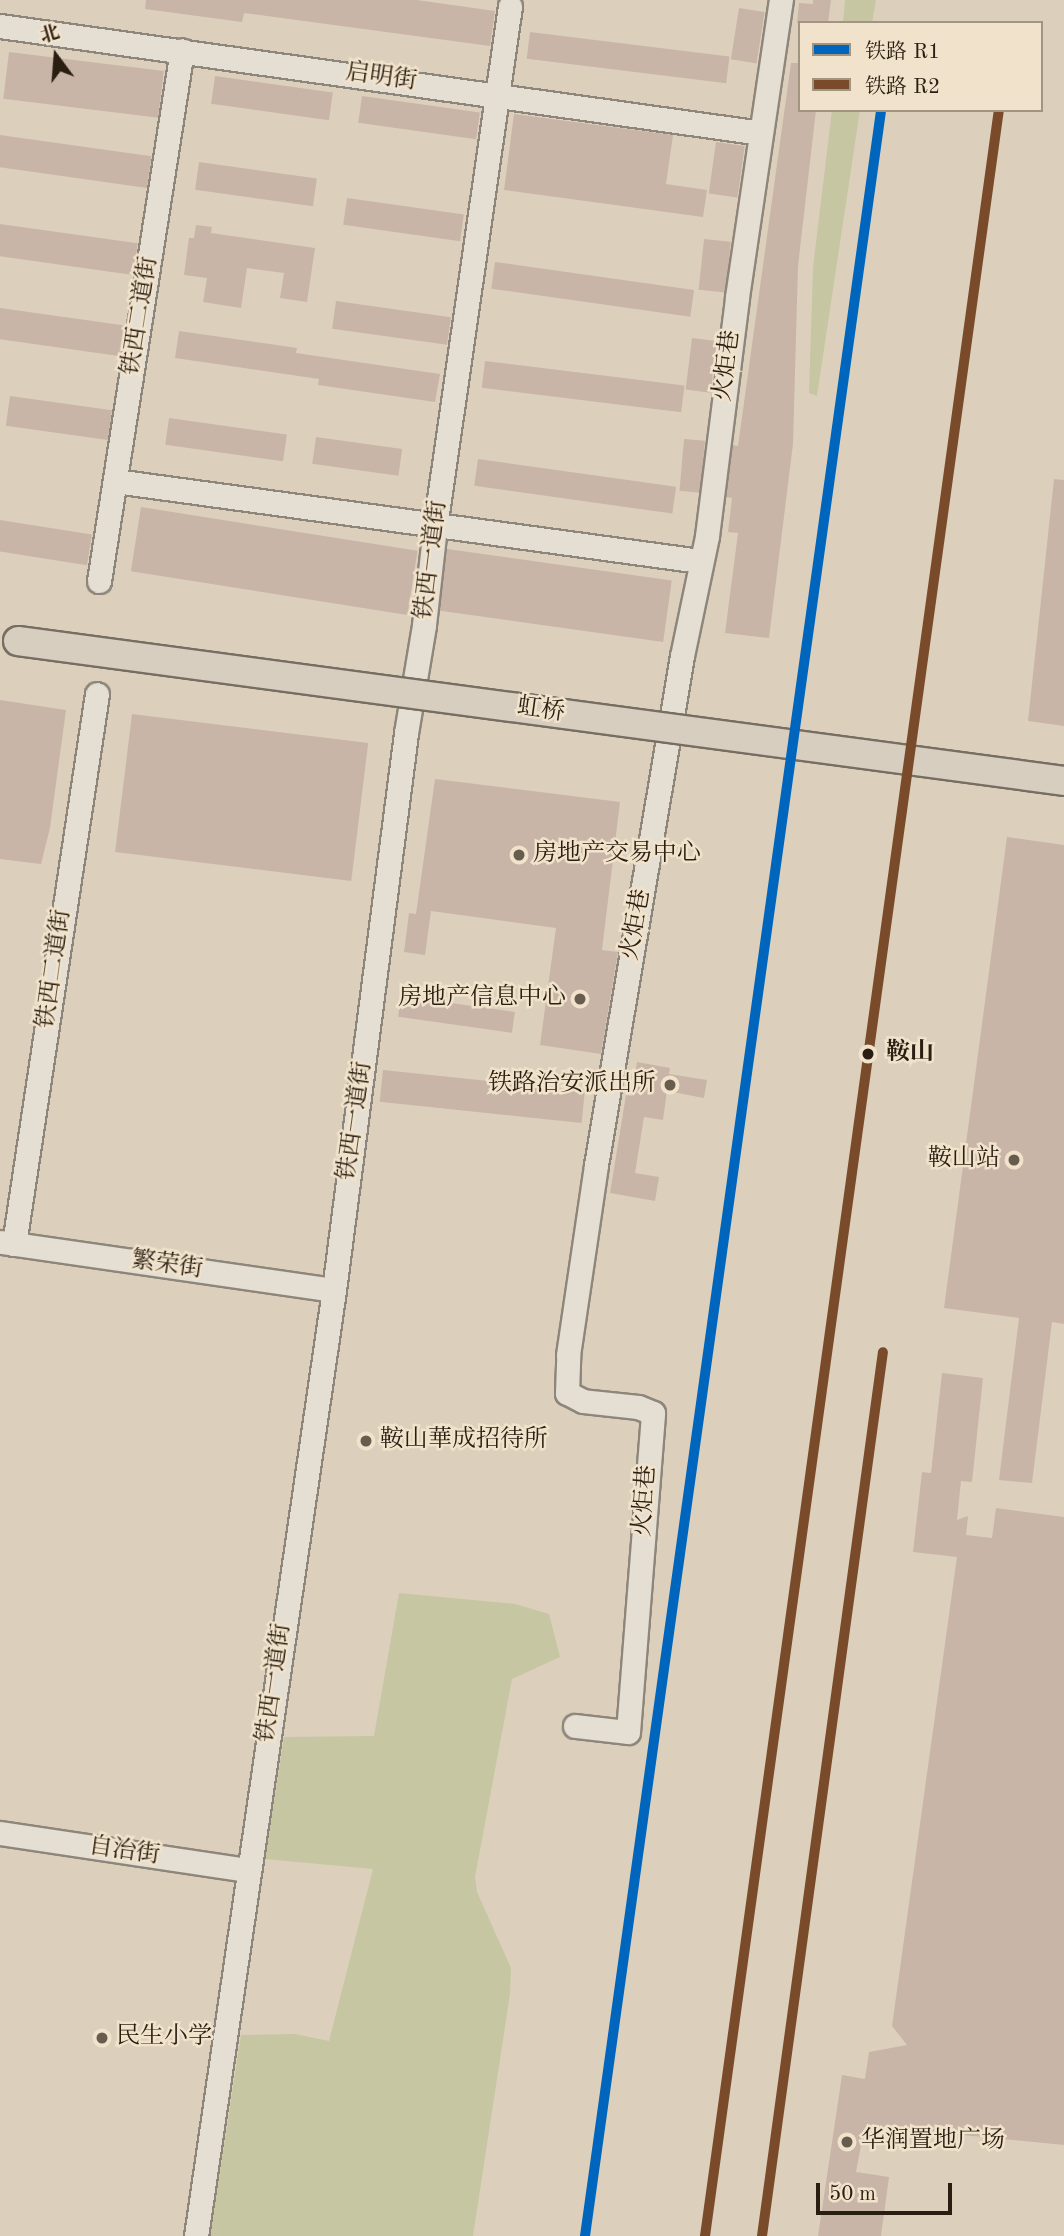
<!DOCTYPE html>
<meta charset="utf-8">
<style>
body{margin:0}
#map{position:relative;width:1064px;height:2236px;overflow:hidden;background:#dcd0bc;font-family:"Old Standard TT","Noto Serif SC",serif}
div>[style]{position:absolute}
.green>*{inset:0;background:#c6c6a2}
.building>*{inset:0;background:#c8b5a7;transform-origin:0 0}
.roads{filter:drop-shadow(2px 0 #8e867a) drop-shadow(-2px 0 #8e867a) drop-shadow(0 2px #8e867a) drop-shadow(0 -2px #8e867a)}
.minor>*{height:23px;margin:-11.5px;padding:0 11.5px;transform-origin:11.5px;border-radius:11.5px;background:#e4ded3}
.bridges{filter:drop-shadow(2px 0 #766e63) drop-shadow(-2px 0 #766e63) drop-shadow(0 2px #766e63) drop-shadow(0 -2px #766e63)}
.major-bridge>*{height:28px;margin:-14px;padding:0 14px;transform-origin:14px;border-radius:14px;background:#d8cebf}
.rail-1>*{height:10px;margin:-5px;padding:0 5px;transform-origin:5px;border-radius:5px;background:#0065bd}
.rail-2>*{height:10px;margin:-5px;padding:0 5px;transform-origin:5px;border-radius:5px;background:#7a4b2a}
.dots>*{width:19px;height:19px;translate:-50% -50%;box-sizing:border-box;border:4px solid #f1e3cb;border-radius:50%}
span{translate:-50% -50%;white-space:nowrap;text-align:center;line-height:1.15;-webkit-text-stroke:5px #f1e3cb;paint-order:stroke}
.street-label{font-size:24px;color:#2a1d12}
.poi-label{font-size:24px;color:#2a1d12}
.left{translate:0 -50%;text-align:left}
.right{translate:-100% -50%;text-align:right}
.stop-label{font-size:24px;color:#2a1d12;font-weight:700}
.legend{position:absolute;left:798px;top:21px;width:245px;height:91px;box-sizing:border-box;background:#f1e3cb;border:2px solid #a19481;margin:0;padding:9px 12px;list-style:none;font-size:21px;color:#2a1d12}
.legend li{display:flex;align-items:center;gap:14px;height:35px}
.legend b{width:35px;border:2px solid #a19481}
.north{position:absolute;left:21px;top:21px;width:70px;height:70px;-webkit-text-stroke:5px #f1e3cb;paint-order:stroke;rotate:344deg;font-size:19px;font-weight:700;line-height:28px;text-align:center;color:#2a1d12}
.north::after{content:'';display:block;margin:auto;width:24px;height:32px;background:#2a1d12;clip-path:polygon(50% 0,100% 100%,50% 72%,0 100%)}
.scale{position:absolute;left:816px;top:2183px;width:136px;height:32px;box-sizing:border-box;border:4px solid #2a1d12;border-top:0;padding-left:9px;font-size:21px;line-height:24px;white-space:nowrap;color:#2a1d12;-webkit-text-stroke:5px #f1e3cb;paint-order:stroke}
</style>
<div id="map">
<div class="green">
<div style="clip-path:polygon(845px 0,876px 0,872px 23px,843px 23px)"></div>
<div style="clip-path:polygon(832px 110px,860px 110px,817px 396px,809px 393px,813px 267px)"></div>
<div style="clip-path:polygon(399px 1593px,515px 1604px,549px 1614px,560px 1657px,512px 1679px,475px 1877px,477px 1892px,511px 1968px,510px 1994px,473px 2236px,210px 2236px,241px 2035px,295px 2034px,329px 2041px,373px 1869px,265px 1859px,284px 1737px,374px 1736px)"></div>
</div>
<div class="building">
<div style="clip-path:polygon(146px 0,417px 0,495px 11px,490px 46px,244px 13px,242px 22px,145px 9px)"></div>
<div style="clip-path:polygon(813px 0,831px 0,828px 23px,797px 23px,799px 3px,813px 4px)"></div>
<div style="left:739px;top:8px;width:26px;height:52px;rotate:9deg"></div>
<div style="left:530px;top:32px;width:201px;height:27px;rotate:7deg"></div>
<div style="left:9px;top:52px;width:156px;height:47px;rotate:7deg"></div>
<div style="clip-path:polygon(791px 63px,800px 63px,800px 110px,816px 110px,798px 266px,793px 444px,769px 638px,725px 633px,738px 533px,728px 532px,732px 498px,726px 497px,732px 445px,738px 446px)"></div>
<div style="left:215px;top:76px;width:119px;height:28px;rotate:8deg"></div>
<div style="left:362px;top:96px;width:119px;height:27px;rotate:8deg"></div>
<div style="clip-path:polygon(514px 114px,673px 135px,666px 184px,707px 190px,703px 217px,504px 190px)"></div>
<div style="left:0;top:135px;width:153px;height:32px;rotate:8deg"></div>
<div style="left:716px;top:142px;width:29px;height:52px;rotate:8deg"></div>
<div style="left:199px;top:162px;width:119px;height:28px;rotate:8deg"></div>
<div style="left:347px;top:198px;width:118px;height:27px;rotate:8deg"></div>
<div style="left:0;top:224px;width:139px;height:32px;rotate:8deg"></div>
<div style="clip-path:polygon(196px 225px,212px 227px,211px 233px,315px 248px,307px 302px,280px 298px,284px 273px,247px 268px,241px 308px,203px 302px,207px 278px,184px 275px,189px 238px,194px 238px)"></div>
<div style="left:704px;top:239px;width:27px;height:51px;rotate:6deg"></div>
<div style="left:495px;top:262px;width:201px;height:27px;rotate:8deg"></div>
<div style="left:336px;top:301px;width:116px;height:28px;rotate:8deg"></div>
<div style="left:0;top:308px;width:126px;height:31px;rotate:8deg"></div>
<div style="clip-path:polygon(179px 331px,297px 348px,296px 353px,440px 374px,435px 402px,318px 385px,319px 379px,175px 358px)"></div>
<div style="left:692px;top:338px;width:25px;height:52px;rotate:7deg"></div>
<div style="left:485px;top:361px;width:201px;height:27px;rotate:7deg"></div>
<div style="left:10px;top:396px;width:103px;height:30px;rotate:8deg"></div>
<div style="left:169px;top:418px;width:119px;height:27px;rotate:8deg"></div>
<div style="left:316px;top:437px;width:87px;height:27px;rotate:8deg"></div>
<div style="left:684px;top:439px;width:21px;height:52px;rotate:5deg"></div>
<div style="left:478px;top:459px;width:200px;height:27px;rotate:8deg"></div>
<div style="clip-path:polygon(1054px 479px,1064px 480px,1064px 726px,1028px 721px)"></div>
<div style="left:141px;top:507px;width:280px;height:65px;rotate:9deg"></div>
<div style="left:0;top:520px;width:93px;height:31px;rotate:9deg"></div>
<div style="left:447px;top:549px;width:227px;height:62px;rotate:8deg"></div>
<div style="clip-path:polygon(0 700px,66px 710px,50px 828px,41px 864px,0 859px)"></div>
<div style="left:132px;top:714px;width:238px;height:139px;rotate:7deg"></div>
<div style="clip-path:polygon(435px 779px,620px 802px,602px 950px,618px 952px,601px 1054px,540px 1045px,556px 928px,431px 911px,425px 955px,404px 952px,409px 913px,416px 914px)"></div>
<div style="clip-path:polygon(1007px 837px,1064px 845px,1064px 1324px,1052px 1322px,1032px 1483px,999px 1480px,1019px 1318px,944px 1308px)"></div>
<div style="left:401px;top:996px;width:115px;height:21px;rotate:8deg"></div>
<div style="clip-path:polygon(637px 1062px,670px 1068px,669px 1074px,707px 1080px,704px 1098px,667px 1091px,663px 1120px,644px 1117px,635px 1173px,659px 1177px,655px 1201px,610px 1193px,626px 1095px,632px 1096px)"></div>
<div style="left:383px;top:1070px;width:203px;height:32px;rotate:6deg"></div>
<div style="clip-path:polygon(942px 1373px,983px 1378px,972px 1482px,961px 1481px,957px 1520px,968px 1516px,966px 1535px,992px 1538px,996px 1508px,1064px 1517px,1064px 2145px,891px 2128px,862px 2140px,856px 2172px,889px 2177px,881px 2236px,818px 2236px,842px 2075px,865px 2079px,869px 2052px,907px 2045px,892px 2026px,957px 1557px,913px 1552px,922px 1472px,931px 1473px)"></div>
</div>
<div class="roads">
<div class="minor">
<div style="left:0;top:26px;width:768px;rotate:8deg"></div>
<div style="left:115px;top:481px;width:590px;rotate:7.79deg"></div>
<div style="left:99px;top:581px;width:537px;rotate:-81.12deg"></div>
<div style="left:1px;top:1242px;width:336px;rotate:8.2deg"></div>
<div style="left:14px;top:1244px;width:556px;rotate:-81.42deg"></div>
<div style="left:575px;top:1726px;width:53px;rotate:6.5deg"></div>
<div style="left:628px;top:1732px;width:320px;rotate:-85.5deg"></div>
<div style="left:653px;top:1413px;width:16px;rotate:-158deg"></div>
<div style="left:638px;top:1407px;width:55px;rotate:-173.8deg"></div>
<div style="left:583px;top:1401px;width:18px;rotate:-153deg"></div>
<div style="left:567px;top:1393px;width:38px;rotate:-88deg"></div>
<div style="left:568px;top:1355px;width:192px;rotate:-81.6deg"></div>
<div style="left:596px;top:1165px;width:516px;rotate:-80.41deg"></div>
<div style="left:682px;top:656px;width:123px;rotate:-78.2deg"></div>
<div style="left:707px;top:536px;width:241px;rotate:-82.8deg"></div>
<div style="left:737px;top:297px;width:300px;rotate:-81.6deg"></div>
<div style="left:0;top:1833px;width:251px;rotate:8.5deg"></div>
<div style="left:196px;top:2236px;width:956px;rotate:-81.7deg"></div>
<div style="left:334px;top:1290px;width:562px;rotate:-82.63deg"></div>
<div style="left:406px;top:733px;width:109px;rotate:-80.5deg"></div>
<div style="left:424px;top:625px;width:99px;rotate:-83.6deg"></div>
<div style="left:435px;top:527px;width:526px;rotate:-81.81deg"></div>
</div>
</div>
<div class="bridges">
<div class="major-bridge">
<div style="left:18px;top:641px;width:1055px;rotate:7.62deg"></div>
</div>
</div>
<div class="rail-1">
<div style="left:585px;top:2236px;width:2147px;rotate:-82.07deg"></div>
</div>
<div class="rail-2">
<div style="left:705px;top:2236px;width:2146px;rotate:-82.13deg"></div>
<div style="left:762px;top:2236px;width:892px;rotate:-82.21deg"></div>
</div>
<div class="dots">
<div style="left:519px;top:855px;background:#685c4e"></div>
<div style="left:580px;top:999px;background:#685c4e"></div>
<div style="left:868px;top:1054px;background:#2a1d12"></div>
<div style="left:670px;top:1085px;background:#685c4e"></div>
<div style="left:1014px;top:1160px;background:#685c4e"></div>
<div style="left:366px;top:1441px;background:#685c4e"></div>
<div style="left:102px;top:2038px;background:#685c4e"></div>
<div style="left:847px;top:2142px;background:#685c4e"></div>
</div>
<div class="street-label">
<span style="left:381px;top:78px;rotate:8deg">启明街</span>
<span style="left:141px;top:316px;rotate:-81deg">铁西二道街</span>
<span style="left:728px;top:366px;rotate:-83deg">火炬巷</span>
<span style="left:432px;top:560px;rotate:-83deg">铁西一道街</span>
<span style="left:541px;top:711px;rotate:8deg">虹桥</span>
<span style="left:637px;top:925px;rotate:-80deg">火炬巷</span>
<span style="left:55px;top:969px;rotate:-82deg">铁西二道街</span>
<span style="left:356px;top:1121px;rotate:-82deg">铁西一道街</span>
<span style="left:167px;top:1266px;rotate:8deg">繁荣街</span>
<span style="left:646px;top:1501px;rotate:-86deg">火炬巷</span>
<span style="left:275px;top:1683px;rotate:-82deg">铁西一道街</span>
<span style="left:124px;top:1852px;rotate:8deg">自治街</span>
</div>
<div class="poi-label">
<span class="left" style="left:533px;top:855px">房地产交易中心</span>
<span class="right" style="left:566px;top:999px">房地产信息中心</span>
<span class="right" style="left:656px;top:1085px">铁路治安派出所</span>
<span class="right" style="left:1000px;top:1160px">鞍山站</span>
<span class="left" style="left:380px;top:1441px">鞍山華成招待所</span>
<span class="left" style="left:116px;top:2038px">民生小学</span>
<span class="left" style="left:861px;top:2142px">华润置地广场</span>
</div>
<div class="stop-label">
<span class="left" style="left:886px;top:1054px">鞍山</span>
</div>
<ul class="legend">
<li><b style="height:9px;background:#0065bd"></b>铁路 R1</li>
<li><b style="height:9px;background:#7a4b2a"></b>铁路 R2</li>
</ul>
<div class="north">北</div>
<div class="scale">50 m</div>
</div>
